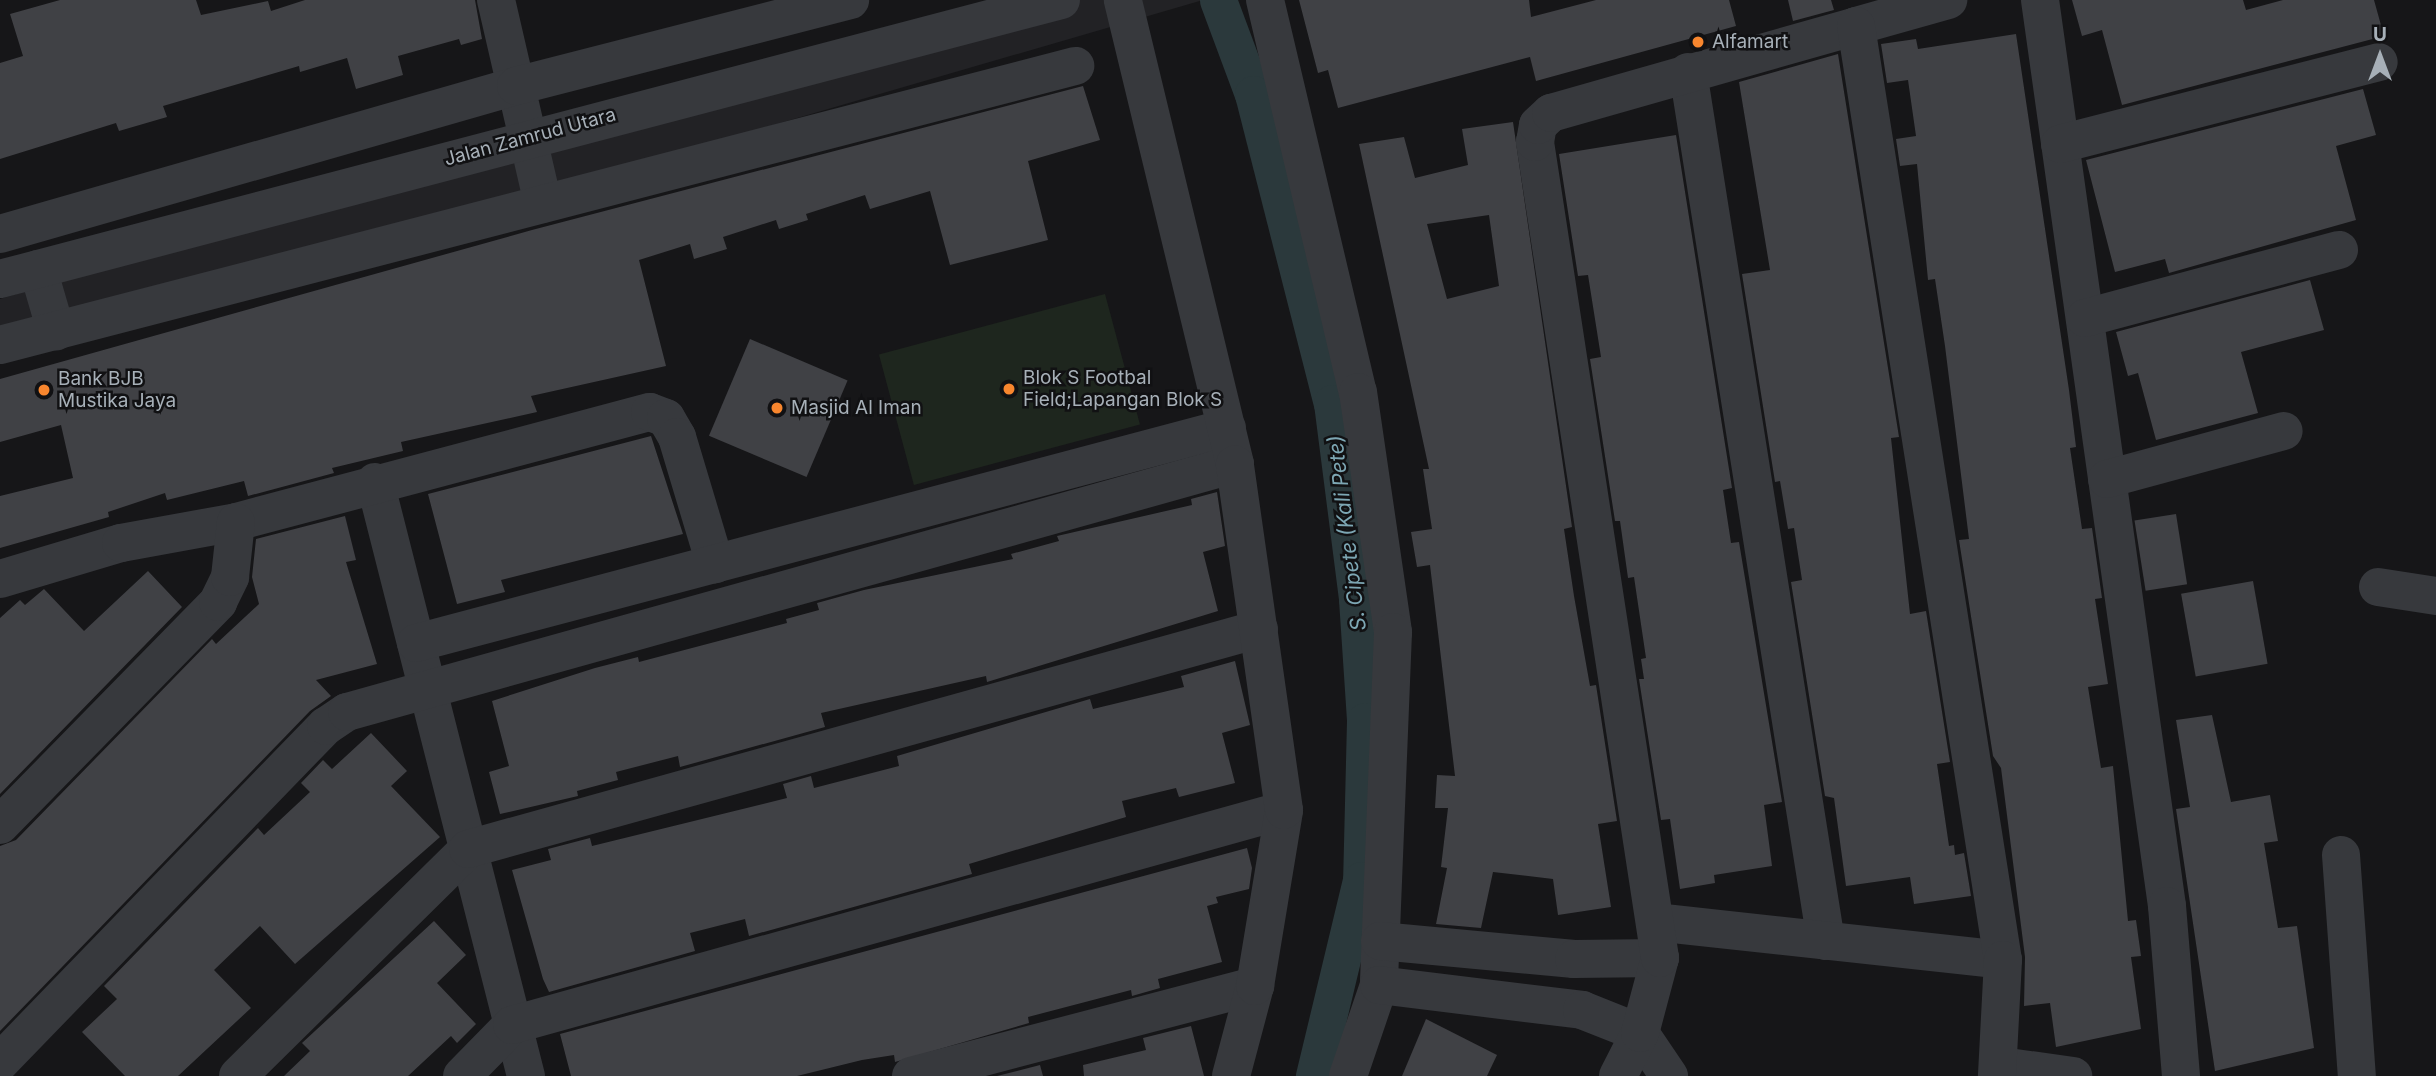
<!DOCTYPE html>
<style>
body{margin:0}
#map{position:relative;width:2436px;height:1076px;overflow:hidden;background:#161618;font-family:Inter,sans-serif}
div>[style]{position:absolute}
.built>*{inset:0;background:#222225}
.green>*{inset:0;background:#1e261e;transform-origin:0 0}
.canal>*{height:37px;margin:-18.5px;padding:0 18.5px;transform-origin:18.5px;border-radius:18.5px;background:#2b393c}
.building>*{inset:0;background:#404145;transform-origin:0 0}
.minor>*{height:38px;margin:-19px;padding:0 19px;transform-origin:19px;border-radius:19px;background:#37393d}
.dots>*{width:19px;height:19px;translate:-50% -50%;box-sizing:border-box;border:4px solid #111113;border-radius:50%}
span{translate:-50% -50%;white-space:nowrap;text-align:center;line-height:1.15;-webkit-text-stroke:5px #111113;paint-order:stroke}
.poi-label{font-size:19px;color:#a7b0b8}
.left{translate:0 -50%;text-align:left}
.street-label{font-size:19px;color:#a7b0b8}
.water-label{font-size:21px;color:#7da7b4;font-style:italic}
.north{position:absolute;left:2345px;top:21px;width:70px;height:70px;-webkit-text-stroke:5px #111113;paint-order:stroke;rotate:0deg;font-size:19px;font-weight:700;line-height:28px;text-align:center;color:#a7b0b8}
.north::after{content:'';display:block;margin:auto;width:24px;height:32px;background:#a7b0b8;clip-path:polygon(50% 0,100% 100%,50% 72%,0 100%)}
</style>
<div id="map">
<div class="built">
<div style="clip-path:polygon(1072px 0,1203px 0,0 350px,0 299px,370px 189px)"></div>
</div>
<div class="green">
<div style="left:1105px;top:294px;width:135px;height:234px;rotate:75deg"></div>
</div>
<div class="canal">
<div style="left:1218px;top:0;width:100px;rotate:69.6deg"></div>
<div style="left:1253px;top:94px;width:319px;rotate:75.7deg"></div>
<div style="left:1332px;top:403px;width:198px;rotate:82.7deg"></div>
<div style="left:1357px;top:599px;width:122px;rotate:86.2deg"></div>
<div style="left:1365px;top:721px;width:159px;rotate:91.4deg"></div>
<div style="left:1361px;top:880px;width:202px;rotate:103.5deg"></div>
</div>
<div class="building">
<div style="clip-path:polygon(60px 0,196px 0,201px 15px,268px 1px,271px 11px,305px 0,475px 0,482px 39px,461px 45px,459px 39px,398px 56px,403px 75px,356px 89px,347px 58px,300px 72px,299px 66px,163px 106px,167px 117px,119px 131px,116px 123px,0 159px,0 63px,23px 56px,10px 14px)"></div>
<div style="clip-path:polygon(1299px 0,1529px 0,1531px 17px,1596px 0,1729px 0,1736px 26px,1536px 81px,1530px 57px,1338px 108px,1328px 70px,1318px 73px)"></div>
<div style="clip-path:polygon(1788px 0,1831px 0,1834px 10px,1793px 21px)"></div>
<div style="clip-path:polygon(2072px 0,2243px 0,2246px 10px,2283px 0,2374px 0,2384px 36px,2122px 105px,2102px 30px,2082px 36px)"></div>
<div style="clip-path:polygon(2016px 34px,2069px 390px,2076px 447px,2070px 448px,2082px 529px,2092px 528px,2102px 598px,2095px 599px,2108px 684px,2088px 687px,2101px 768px,2113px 766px,2128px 921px,2136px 920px,2141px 956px,2131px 957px,2141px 1029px,2056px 1047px,2050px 1003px,2024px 1006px,2025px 957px,2001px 768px,1993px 756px,1959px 540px,1969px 539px,1945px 346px,1935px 279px,1928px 280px,1917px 164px,1900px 166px,1896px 139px,1916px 136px,1908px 80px,1887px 83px,1881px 44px,1916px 39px,1918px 49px)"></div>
<div style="clip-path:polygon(1838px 54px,1899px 437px,1891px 438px,1910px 614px,1926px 611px,1950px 762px,1937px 764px,1949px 846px,1954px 845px,1955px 855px,1964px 853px,1971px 896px,1914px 904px,1910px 877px,1846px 886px,1834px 798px,1825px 796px,1791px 582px,1802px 580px,1794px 528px,1788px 529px,1780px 481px,1775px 482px,1742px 274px,1770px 270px,1739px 82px)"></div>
<div style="clip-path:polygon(1083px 86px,1100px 140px,1028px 161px,1048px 240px,950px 265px,930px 191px,870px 209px,865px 195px,806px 214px,808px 220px,779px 229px,776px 220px,723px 237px,727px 249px,694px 259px,690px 244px,639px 260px,666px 366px,531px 396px,537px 412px,401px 442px,403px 451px,332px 468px,334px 473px,248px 496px,244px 481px,167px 500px,165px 493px,108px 512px,109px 517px,0 548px,0 496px,73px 478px,61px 425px,0 442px,0 379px,532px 230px)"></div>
<div style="clip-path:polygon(2363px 89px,2376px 135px,2336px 146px,2356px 220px,2169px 273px,2165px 259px,2115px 272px,2086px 160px)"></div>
<div style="clip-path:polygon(evenodd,1513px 122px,1572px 527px,1564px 529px,1574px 596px,1590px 686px,1596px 685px,1617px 821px,1598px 824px,1611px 907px,1558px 915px,1553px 879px,1493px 872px,1481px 928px,1436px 924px,1447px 868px,1441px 867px,1448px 808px,1435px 808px,1437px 775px,1455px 776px,1430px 565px,1417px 567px,1411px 532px,1432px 529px,1423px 469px,1429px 469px,1359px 144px,1404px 137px,1415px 178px,1468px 165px,1462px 129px,1513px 122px,1489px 215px,1499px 286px,1447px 299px,1427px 224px,1489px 215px)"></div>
<div style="clip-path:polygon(1676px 135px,1732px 488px,1723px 490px,1731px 543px,1739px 542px,1782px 802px,1764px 805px,1772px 866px,1714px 875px,1715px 883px,1680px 889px,1670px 819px,1661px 820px,1639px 679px,1644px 679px,1641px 659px,1646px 658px,1634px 577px,1628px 578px,1620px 521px,1615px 521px,1590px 359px,1601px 357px,1588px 275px,1578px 276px,1559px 154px)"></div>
<div style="clip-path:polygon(2310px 280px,2324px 330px,2241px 352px,2258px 413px,2156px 440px,2138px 373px,2128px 376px,2116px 332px)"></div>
<div style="left:750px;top:339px;width:106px;height:105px;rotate:23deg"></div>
<div style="clip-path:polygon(651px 436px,683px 534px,501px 580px,505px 592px,457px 604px,428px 494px)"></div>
<div style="clip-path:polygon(1217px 492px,1225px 546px,1203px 552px,1218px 611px,987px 682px,986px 676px,821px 713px,825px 727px,680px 767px,678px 756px,616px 772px,618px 780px,577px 791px,578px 796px,500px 814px,489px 772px,509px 766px,492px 701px,595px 668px,638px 657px,639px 662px,787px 623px,786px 619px,819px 610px,817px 603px,864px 590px,1013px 559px,1011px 554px,1059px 541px,1057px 536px,1192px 505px,1191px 499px)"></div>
<div style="left:2176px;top:514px;width:71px;height:42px;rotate:81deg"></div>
<div style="clip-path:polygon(345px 516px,356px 560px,346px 562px,377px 664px,316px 680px,331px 696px,310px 711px,0 1031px,0 846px,16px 840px,212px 639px,216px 644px,259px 604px,252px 577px,256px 539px)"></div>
<div style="clip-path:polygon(148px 571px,182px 607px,0 794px,0 618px,20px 600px,25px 605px,44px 589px,84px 631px)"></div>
<div style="left:2253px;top:581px;width:84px;height:73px;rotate:80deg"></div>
<div style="clip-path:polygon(1235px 661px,1250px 725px,1222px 733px,1235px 783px,1179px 797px,1176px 788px,1122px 801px,1126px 817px,969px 864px,972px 874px,749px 936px,745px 919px,690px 933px,695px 951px,549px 992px,543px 979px,512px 870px,551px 860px,548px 849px,590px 838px,592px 846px,787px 798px,783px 784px,811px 776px,814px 788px,899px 766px,897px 756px,1090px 699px,1093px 709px,1184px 687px,1181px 676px)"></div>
<div style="clip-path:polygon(2212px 715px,2231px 802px,2270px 795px,2278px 841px,2264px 843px,2278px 928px,2297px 926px,2314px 1048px,2215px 1071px,2176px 809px,2190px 807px,2176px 720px)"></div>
<div style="clip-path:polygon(371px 733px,407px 771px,391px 786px,440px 837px,295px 964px,260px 926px,214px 970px,251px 1008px,178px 1076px,125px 1076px,82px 1032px,117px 999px,104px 986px,258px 828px,264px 835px,310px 792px,301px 783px,323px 760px,332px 769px)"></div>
<div style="clip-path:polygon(1247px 848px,1252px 868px,1249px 889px,1216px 897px,1218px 903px,1207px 906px,1222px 962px,1158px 979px,1160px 988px,1132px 996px,1131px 990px,1028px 1017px,1029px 1023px,895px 1062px,894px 1055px,862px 1060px,797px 1076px,571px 1076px,560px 1034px)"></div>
<div style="clip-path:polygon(434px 921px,466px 955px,437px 983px,476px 1024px,457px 1043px,451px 1036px,408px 1076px,284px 1076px,310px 1051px,302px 1043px)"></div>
<div style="clip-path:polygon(1426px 1019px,1497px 1055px,1487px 1076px,1402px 1076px)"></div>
<div style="clip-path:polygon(1191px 1026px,1204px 1076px,1084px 1076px,1083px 1065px,1146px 1050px,1143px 1038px)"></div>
<div style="clip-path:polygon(1040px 1065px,1043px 1076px,997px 1076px)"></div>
</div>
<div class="minor">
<div style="left:496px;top:0;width:209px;rotate:77deg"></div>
<div style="left:1265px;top:0;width:403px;rotate:76.7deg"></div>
<div style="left:1358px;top:392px;width:243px;rotate:81.7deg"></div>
<div style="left:1393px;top:632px;width:353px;rotate:92.3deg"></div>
<div style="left:1379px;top:985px;width:96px;rotate:108.8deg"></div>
<div style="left:2040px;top:0;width:915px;rotate:82.02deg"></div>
<div style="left:2167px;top:906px;width:171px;rotate:85.3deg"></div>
<div style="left:1856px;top:26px;width:96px;rotate:-15.8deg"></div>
<div style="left:1688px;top:72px;width:880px;rotate:80.98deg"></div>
<div style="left:2060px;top:144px;width:329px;rotate:-14.4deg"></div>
<div style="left:0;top:234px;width:537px;rotate:-16deg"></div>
<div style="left:516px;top:86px;width:345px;rotate:-14.4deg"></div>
<div style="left:38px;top:269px;width:65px;rotate:73.8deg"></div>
<div style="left:0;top:279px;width:1097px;rotate:-14.73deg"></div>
<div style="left:2085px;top:318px;width:263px;rotate:-15deg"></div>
<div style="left:0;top:345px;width:1111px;rotate:-14.55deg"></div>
<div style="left:2107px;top:479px;width:183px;rotate:-15.2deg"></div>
<div style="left:375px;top:482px;width:613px;rotate:75.74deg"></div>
<div style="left:0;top:579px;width:126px;rotate:-16.6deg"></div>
<div style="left:121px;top:543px;width:117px;rotate:-10.3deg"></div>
<div style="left:236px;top:522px;width:428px;rotate:-14.9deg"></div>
<div style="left:650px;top:412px;width:17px;rotate:21deg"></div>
<div style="left:666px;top:418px;width:22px;rotate:60deg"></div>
<div style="left:677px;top:437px;width:133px;rotate:73.3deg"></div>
<div style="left:2378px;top:587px;width:59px;rotate:8.8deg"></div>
<div style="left:416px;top:643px;width:839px;rotate:-14.85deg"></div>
<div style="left:0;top:825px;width:312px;rotate:-45.6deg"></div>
<div style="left:218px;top:602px;width:28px;rotate:-64deg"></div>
<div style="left:230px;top:577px;width:55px;rotate:-83.8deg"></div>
<div style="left:2341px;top:855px;width:222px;rotate:85.9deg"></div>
<div style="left:1655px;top:922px;width:350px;rotate:6.2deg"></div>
<div style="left:1380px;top:941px;width:195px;rotate:5.3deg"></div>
<div style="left:1574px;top:959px;width:86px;rotate:-0.7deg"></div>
<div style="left:1379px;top:985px;width:205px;rotate:7deg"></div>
<div style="left:1582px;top:1010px;width:62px;rotate:21.6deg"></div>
<div style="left:1640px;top:1033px;width:52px;rotate:56deg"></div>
<div style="left:0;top:1062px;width:468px;rotate:-45.9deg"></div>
<div style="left:326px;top:726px;width:25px;rotate:-34deg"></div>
<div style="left:347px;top:712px;width:922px;rotate:-15.6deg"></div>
<div style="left:1235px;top:464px;width:477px;rotate:-103.6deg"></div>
<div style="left:2001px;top:1066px;width:73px;rotate:7.9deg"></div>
<div style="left:238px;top:1076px;width:323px;rotate:-44.6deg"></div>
<div style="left:468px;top:849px;width:821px;rotate:-15.54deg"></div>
<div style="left:462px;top:1076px;width:71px;rotate:-45.6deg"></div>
<div style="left:512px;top:1025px;width:801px;rotate:-15.56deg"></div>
<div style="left:911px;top:1076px;width:356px;rotate:-14.7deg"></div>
<div style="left:1231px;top:1076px;width:93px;rotate:-75.1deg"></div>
<div style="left:1255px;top:986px;width:178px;rotate:-80.6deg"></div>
<div style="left:1284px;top:810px;width:349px;rotate:-98.1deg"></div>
<div style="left:1618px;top:1076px;width:48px;rotate:-62.9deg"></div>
<div style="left:1640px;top:1033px;width:78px;rotate:-75.1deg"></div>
<div style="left:1660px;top:958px;width:826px;rotate:-98.71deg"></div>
<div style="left:1535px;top:142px;width:17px;rotate:-80deg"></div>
<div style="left:1538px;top:125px;width:18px;rotate:-43deg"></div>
<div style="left:1551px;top:113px;width:317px;rotate:-15.9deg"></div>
<div style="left:1856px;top:26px;width:945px;rotate:81.06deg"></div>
<div style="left:2003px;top:960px;width:116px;rotate:93deg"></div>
</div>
<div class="dots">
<div style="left:1698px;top:42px;background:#f8862e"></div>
<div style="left:1009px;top:389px;background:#f8862e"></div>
<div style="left:44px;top:390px;background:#f8862e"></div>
<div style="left:777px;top:408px;background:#f8862e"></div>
</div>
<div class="poi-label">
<span class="left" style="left:1712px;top:42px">Alfamart</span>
<span class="left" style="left:1023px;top:389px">Blok S Footbal<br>Field;Lapangan Blok S</span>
<span class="left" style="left:58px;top:390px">Bank BJB<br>Mustika Jaya</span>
<span class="left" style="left:791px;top:408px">Masjid Al Iman</span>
</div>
<div class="street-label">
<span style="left:530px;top:137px;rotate:-15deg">Jalan Zamrud Utara</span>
</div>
<div class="water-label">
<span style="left:1347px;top:533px;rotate:-97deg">S. Cipete (Kali Pete)</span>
</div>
<div class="north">U</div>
</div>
